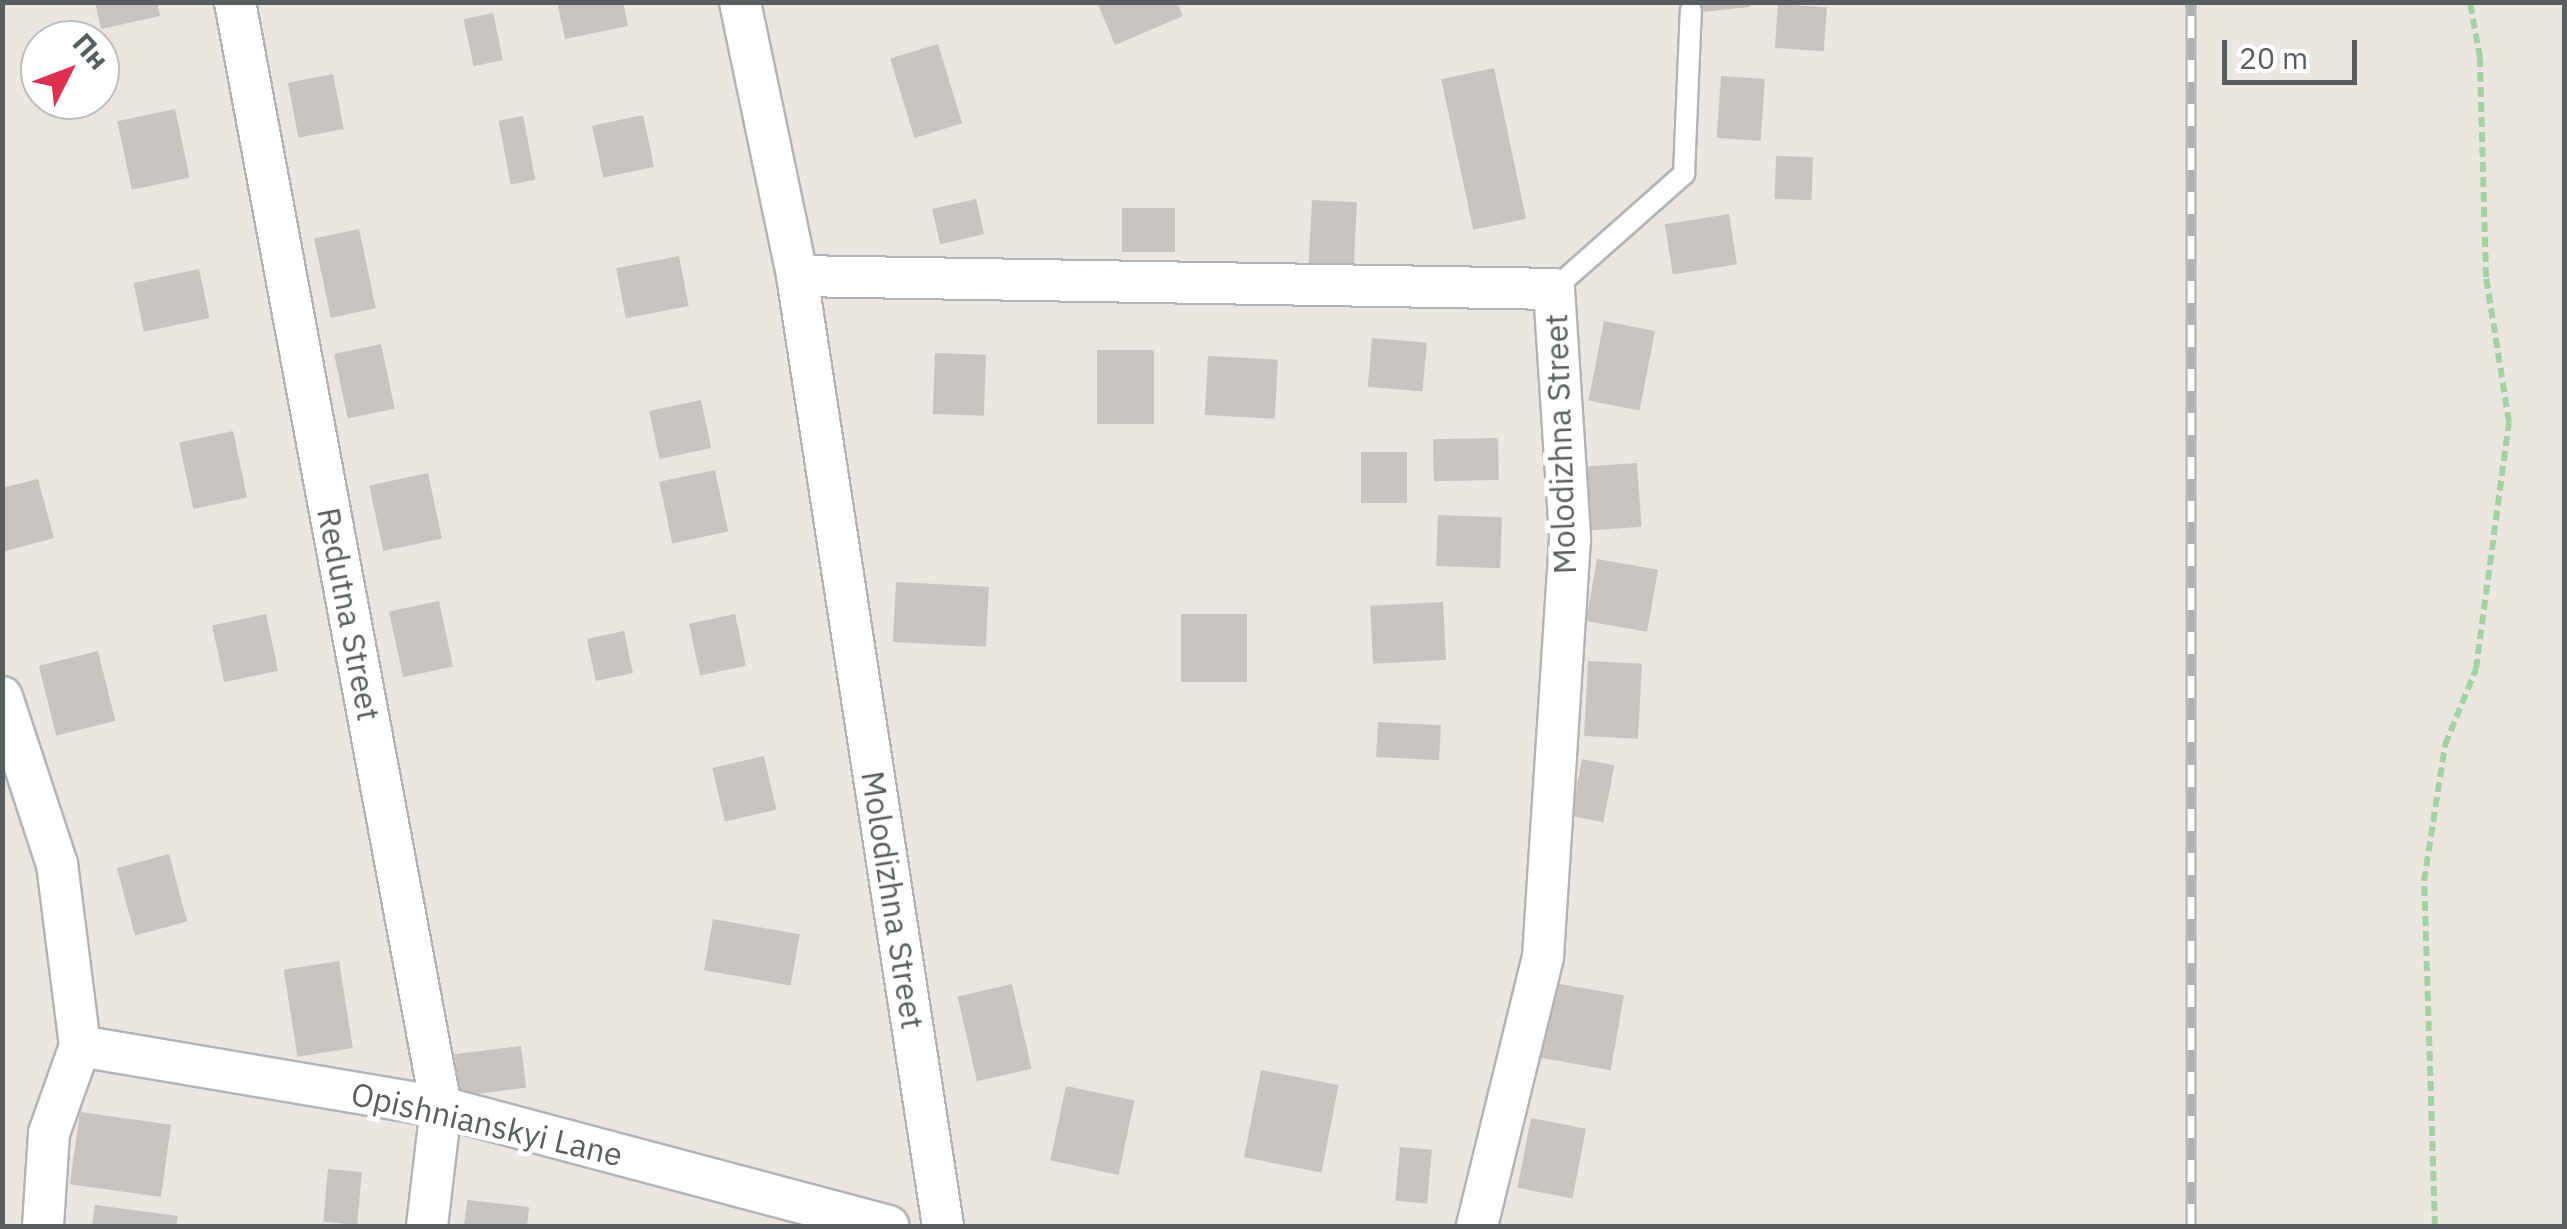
<!DOCTYPE html>
<meta charset="utf-8">
<style>
body{margin:0}
#map{position:relative;width:2567px;height:1229px;overflow:hidden;background:#ebe6df;font-family:"IBM Plex Sans",sans-serif}
div>[style]{position:absolute}
.building>*{inset:0;background:#c8c3bf;transform-origin:0 0}
.path>*{height:6px;margin-top:-3px;transform-origin:0;background:repeating-linear-gradient(90deg,#a0d3a1 0 10px,transparent 0 15px)}
.roads{filter:drop-shadow(2px 0 #b0b4b7) drop-shadow(-2px 0 #b0b4b7) drop-shadow(0 2px #b0b4b7) drop-shadow(0 -2px #b0b4b7)}
.service>*{height:20px;margin:-10px;padding:0 10px;transform-origin:10px;border-radius:10px;background:#fff}
.minor>*{height:40px;margin:-20px;padding:0 20px;transform-origin:20px;border-radius:20px;background:#fff}
.rail>*{height:11px;margin-top:-5.5px;transform-origin:0;background:repeating-linear-gradient(90deg,#fff 0 22px,#afb0b0 0 44px);box-sizing:border-box;border-block:2px solid #afb0b0}
span{translate:-50% -50%;white-space:nowrap;text-align:center;line-height:1.15;-webkit-text-stroke:10px #fff;paint-order:stroke}
.street-label{font-size:32px;color:#585e60}
.frame{position:absolute;inset:0;border:5px solid #585e60;pointer-events:none}
.north{position:absolute;left:20px;top:20px;width:100px;height:100px;box-sizing:border-box;background:#fff;border:2px solid #bcbfbf;border-radius:50%;rotate:48deg;font-size:28px;font-weight:700;line-height:40px;text-align:center;color:#585e60}
.north::after{content:'';display:block;margin:auto;width:35px;height:45px;background:#e1304d;clip-path:polygon(50% 0,100% 100%,50% 72%,0 100%)}
.scale{position:absolute;left:2222px;top:40px;width:135px;height:45px;box-sizing:border-box;border:5px solid #585e60;border-top:0;padding-left:12px;font-size:30px;line-height:35px;white-space:nowrap;color:#585e60;-webkit-text-stroke:8px #fff;paint-order:stroke}
</style>
<div id="map">
<div class="building">
<div style="clip-path:polygon(95px 2px,157px 2px,160px 16px,101px 29px)"></div>
<div style="clip-path:polygon(557px 2px,623px 2px,628px 26px,565px 39px)"></div>
<div style="clip-path:polygon(1097px 2px,1177px 2px,1183px 16px,1115px 45px)"></div>
<div style="clip-path:polygon(1701px 2px,1750px 2px,1750px 7px,1702px 12px)"></div>
<div style="left:1778px;top:4px;width:49px;height:44px;rotate:4deg"></div>
<div style="left:493px;top:13px;width:48px;height:30px;rotate:78deg"></div>
<div style="left:938px;top:44px;width:83px;height:50px;rotate:73deg"></div>
<div style="left:1494px;top:68px;width:154px;height:54px;rotate:78deg"></div>
<div style="left:333px;top:74px;width:56px;height:46px;rotate:79deg"></div>
<div style="left:1721px;top:76px;width:44px;height:62px;rotate:4deg"></div>
<div style="left:175px;top:109px;width:70px;height:59px;rotate:78deg"></div>
<div style="left:643px;top:115px;width:53px;height:52px;rotate:78deg"></div>
<div style="left:523px;top:116px;width:65px;height:25px;rotate:79deg"></div>
<div style="left:1776px;top:156px;width:37px;height:43px;rotate:2deg"></div>
<div style="left:976px;top:199px;width:36px;height:45px;rotate:77deg"></div>
<div style="left:1312px;top:200px;width:45px;height:63px;rotate:3deg"></div>
<div style="left:1122px;top:208px;width:53px;height:44px"></div>
<div style="left:1729px;top:214px;width:51px;height:65px;rotate:81deg"></div>
<div style="left:359px;top:229px;width:81px;height:46px;rotate:78deg"></div>
<div style="left:679px;top:256px;width:51px;height:64px;rotate:79deg"></div>
<div style="left:199px;top:269px;width:50px;height:67px;rotate:78deg"></div>
<div style="left:1604px;top:321px;width:52px;height:81px;rotate:11deg"></div>
<div style="left:1372px;top:338px;width:55px;height:49px;rotate:5deg"></div>
<div style="left:381px;top:344px;width:66px;height:48px;rotate:78deg"></div>
<div style="left:1097px;top:350px;width:57px;height:74px"></div>
<div style="left:935px;top:353px;width:51px;height:61px;rotate:2deg"></div>
<div style="left:1208px;top:356px;width:70px;height:59px;rotate:3deg"></div>
<div style="left:701px;top:400px;width:49px;height:53px;rotate:78deg"></div>
<div style="left:233px;top:431px;width:68px;height:55px;rotate:78deg"></div>
<div style="left:1498px;top:438px;width:42px;height:65px;rotate:89deg"></div>
<div style="left:1361px;top:452px;width:46px;height:51px"></div>
<div style="left:1637px;top:463px;width:64px;height:55px;rotate:86deg"></div>
<div style="left:715px;top:470px;width:63px;height:57px;rotate:78deg"></div>
<div style="left:428px;top:473px;width:67px;height:60px;rotate:78deg"></div>
<div style="clip-path:polygon(38px 479px,54px 538px,2px 552px,2px 488px)"></div>
<div style="left:1438px;top:515px;width:64px;height:51px;rotate:2deg"></div>
<div style="left:1597px;top:559px;width:62px;height:63px;rotate:10deg"></div>
<div style="left:896px;top:582px;width:93px;height:60px;rotate:3deg"></div>
<div style="left:439px;top:601px;width:67px;height:51px;rotate:78deg"></div>
<div style="left:1443px;top:602px;width:58px;height:73px;rotate:87deg"></div>
<div style="left:266px;top:614px;width:58px;height:55px;rotate:78deg"></div>
<div style="left:735px;top:614px;width:53px;height:47px;rotate:78deg"></div>
<div style="left:1181px;top:614px;width:66px;height:68px"></div>
<div style="left:624px;top:631px;width:43px;height:38px;rotate:78deg"></div>
<div style="left:98px;top:651px;width:72px;height:61px;rotate:76deg"></div>
<div style="left:1588px;top:661px;width:54px;height:75px;rotate:3deg"></div>
<div style="left:1378px;top:722px;width:63px;height:35px;rotate:3deg"></div>
<div style="left:764px;top:756px;width:55px;height:53px;rotate:77deg"></div>
<div style="left:1582px;top:759px;width:33px;height:58px;rotate:11deg"></div>
<div style="left:169px;top:854px;width:70px;height:54px;rotate:75deg"></div>
<div style="left:713px;top:919px;width:88px;height:52px;rotate:10deg"></div>
<div style="left:339px;top:961px;width:88px;height:56px;rotate:81deg"></div>
<div style="left:1554px;top:983px;width:71px;height:76px;rotate:10deg"></div>
<div style="left:1012px;top:984px;width:87px;height:56px;rotate:77deg"></div>
<div style="left:521px;top:1046px;width:42px;height:67px;rotate:83deg"></div>
<div style="left:1261px;top:1070px;width:79px;height:89px;rotate:11deg"></div>
<div style="left:1066px;top:1086px;width:70px;height:76px;rotate:12deg"></div>
<div style="left:80px;top:1112px;width:92px;height:73px;rotate:8deg"></div>
<div style="left:1531px;top:1118px;width:56px;height:71px;rotate:11deg"></div>
<div style="left:1400px;top:1147px;width:32px;height:54px;rotate:5deg"></div>
<div style="left:328px;top:1169px;width:34px;height:53px;rotate:5deg"></div>
<div style="clip-path:polygon(467px 1200px,529px 1207px,527px 1226px,464px 1226px)"></div>
<div style="clip-path:polygon(95px 1205px,178px 1216px,176px 1226px,92px 1226px)"></div>
</div>
<div class="path">
<div style="left:2435px;top:1226px;width:345px;rotate:-91.8deg"></div>
<div style="left:2424px;top:881px;width:138px;rotate:-81.2deg"></div>
<div style="left:2445px;top:745px;width:82px;rotate:-67.8deg"></div>
<div style="left:2476px;top:669px;width:249px;rotate:-82.4deg"></div>
<div style="left:2509px;top:422px;width:147px;rotate:-99deg"></div>
<div style="left:2486px;top:277px;width:219px;rotate:-91.6deg"></div>
<div style="left:2480px;top:58px;width:57px;rotate:-100.1deg"></div>
</div>
<div class="roads">
<div class="service">
<div style="left:1554px;top:289px;width:174px;rotate:-41.5deg"></div>
<div style="left:1684px;top:174px;width:164px;rotate:-87.6deg"></div>
</div>
<div class="minor">
<div style="left:235px;top:2px;width:1124px;rotate:79.44deg"></div>
<div style="left:441px;top:1107px;width:120px;rotate:96.7deg"></div>
<div style="left:740px;top:2px;width:280px;rotate:78.2deg"></div>
<div style="left:797px;top:276px;width:961px;rotate:81.26deg"></div>
<div style="left:797px;top:276px;width:757px;rotate:0.98deg"></div>
<div style="left:1554px;top:289px;width:251px;rotate:86.3deg"></div>
<div style="left:1570px;top:539px;width:419px;rotate:93.7deg"></div>
<div style="left:1543px;top:957px;width:277px;rotate:103.8deg"></div>
<div style="left:2px;top:697px;width:176px;rotate:71.8deg"></div>
<div style="left:57px;top:864px;width:183px;rotate:82.8deg"></div>
<div style="left:80px;top:1046px;width:92px;rotate:109.6deg"></div>
<div style="left:49px;top:1133px;width:93px;rotate:93.7deg"></div>
<div style="left:80px;top:1046px;width:366px;rotate:9.6deg"></div>
<div style="left:441px;top:1107px;width:463px;rotate:14.9deg"></div>
</div>
</div>
<div class="rail">
<div style="left:2191px;top:1226px;width:1224px;rotate:-90deg"></div>
</div>
<div class="street-label">
<span style="left:1560px;top:444px;rotate:-92deg">Molodizhna Street</span>
<span style="left:349px;top:614px;rotate:79deg">Redutna Street</span>
<span style="left:893px;top:900px;rotate:81deg">Molodizhna Street</span>
<span style="left:487px;top:1124px;rotate:13deg">Opishnianskyi Lane</span>
</div>
<div class="frame"></div>
<div class="north">Пн</div>
<div class="scale">20 m</div>
</div>
